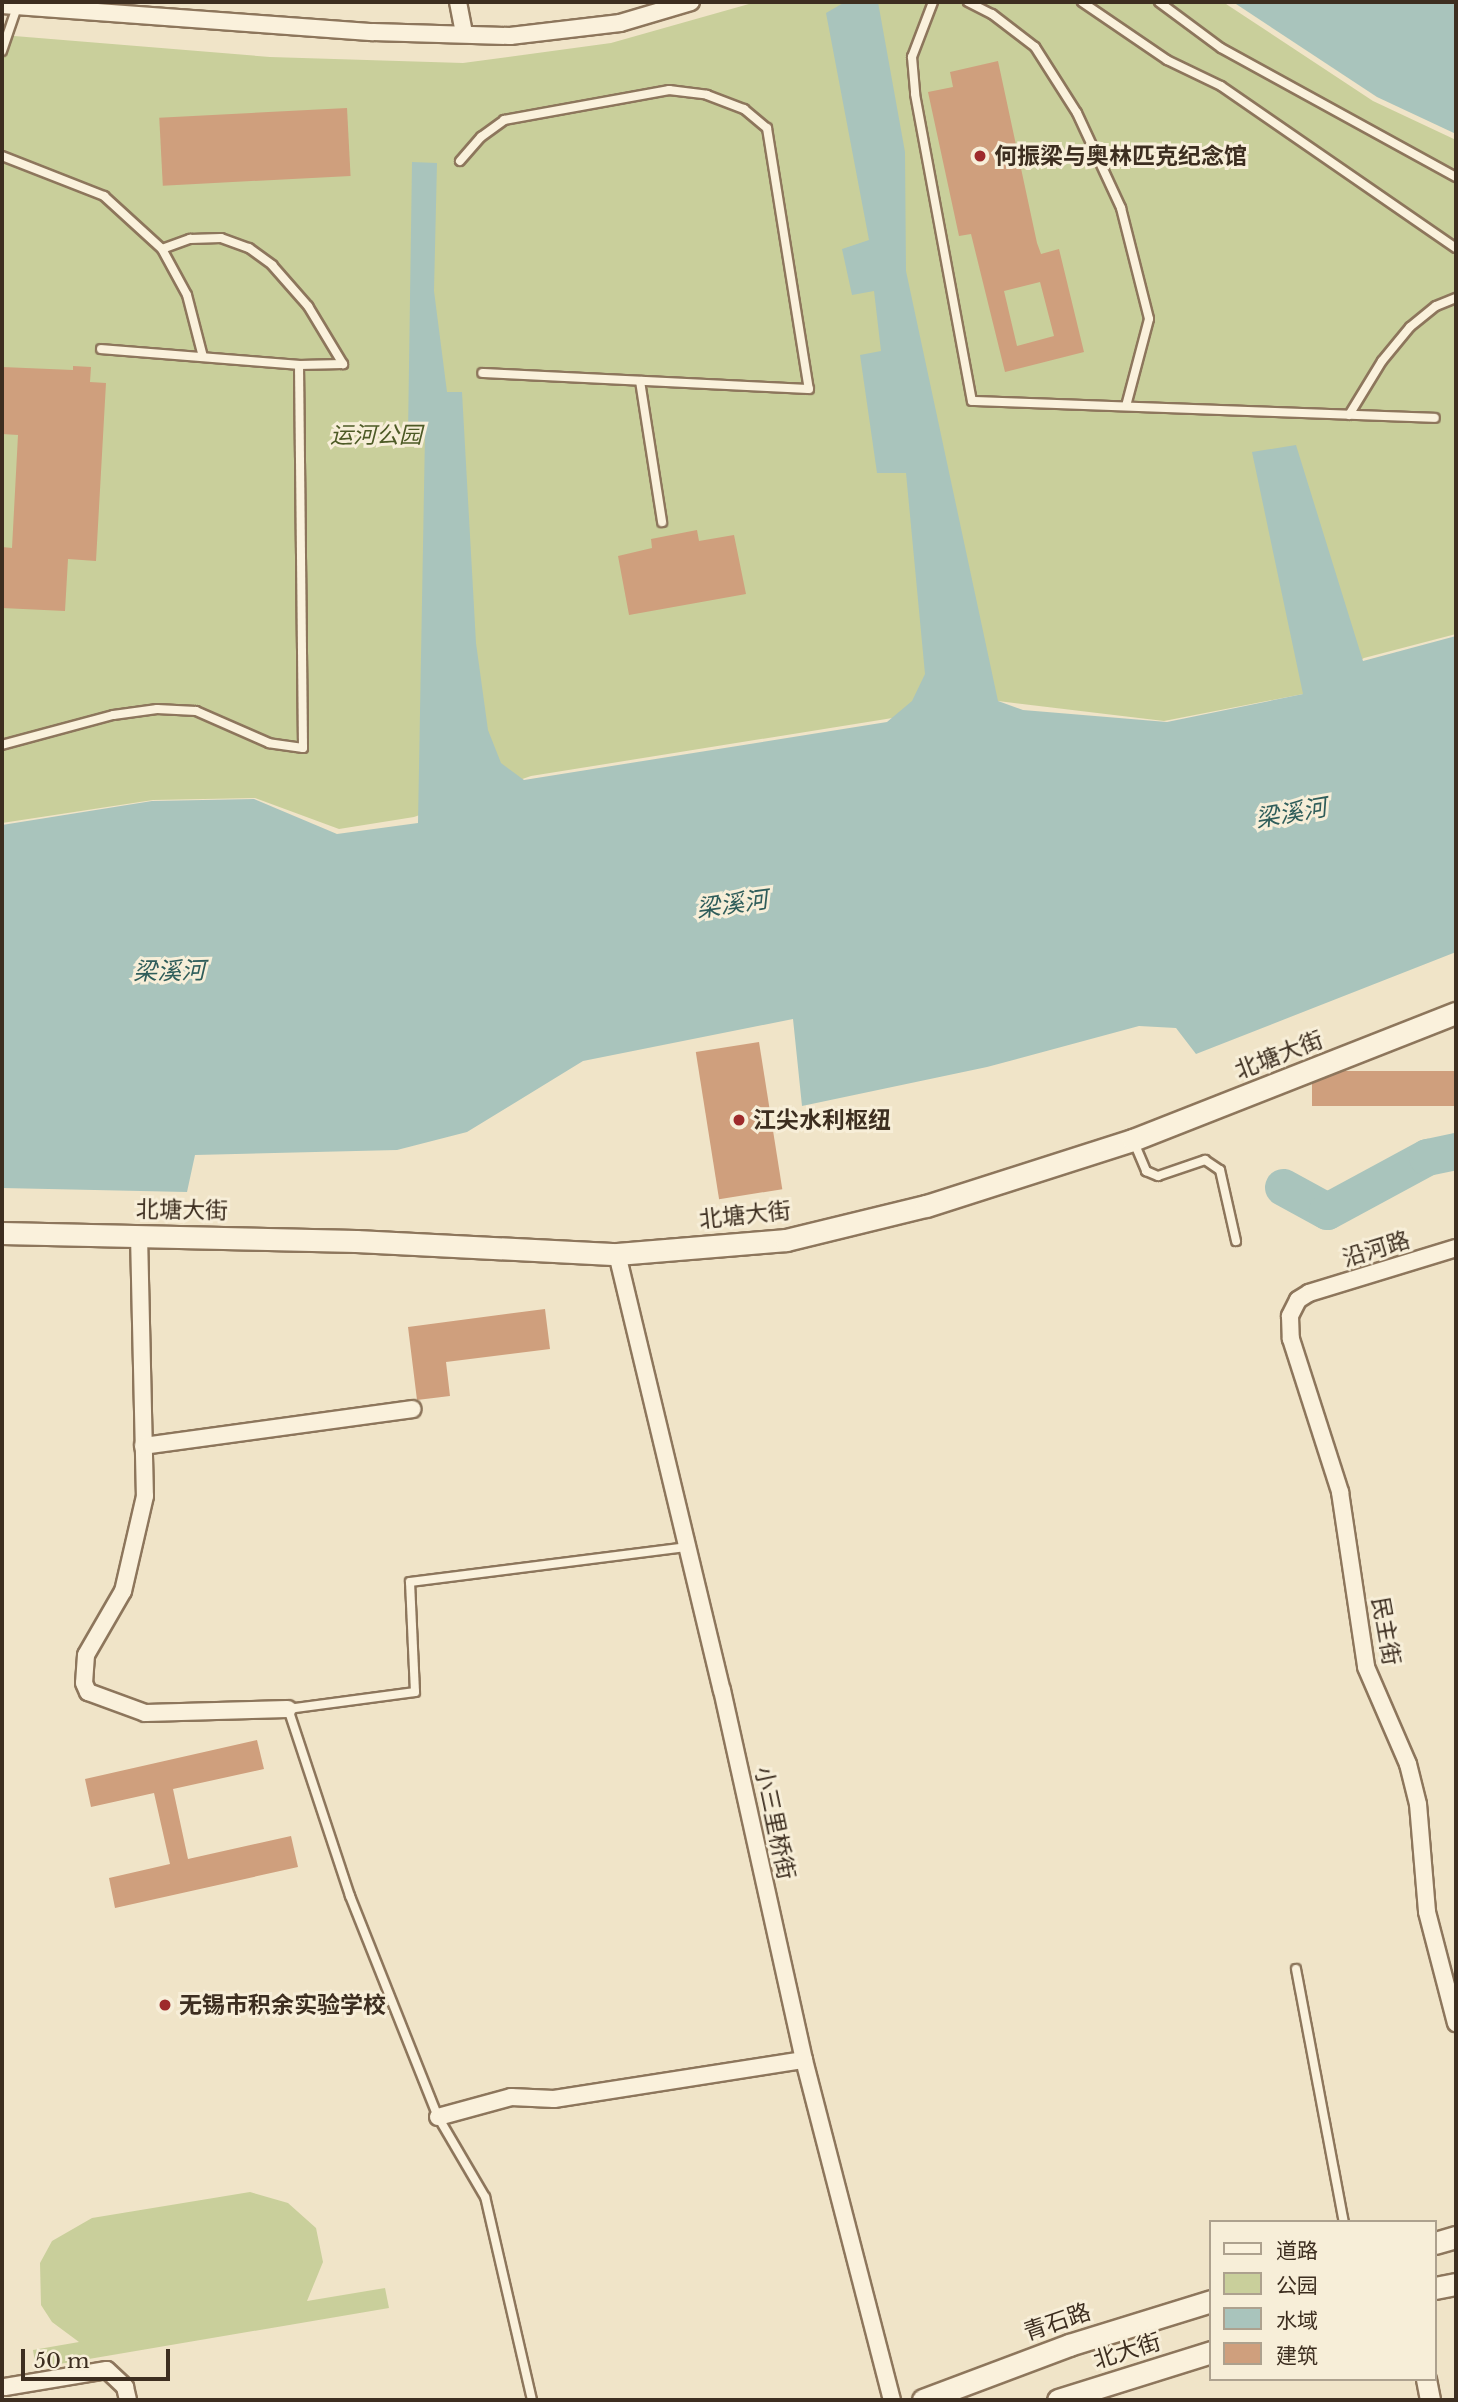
<!DOCTYPE html>
<meta charset="utf-8">
<style>
body{margin:0}
#map{position:relative;width:1458px;height:2402px;overflow:hidden;background:#f0e4c8;font-family:"Libre Baskerville","Noto Sans SC",serif}
div>[style]{position:absolute}
.green>*{inset:0;background:#c9cf9b}
.water>*{inset:0;background:#a9c4bc}
.river>*{height:37px;margin:-18.5px;padding:0 18.5px;transform-origin:18.5px;border-radius:18.5px;background:#a9c4bc}
.building>*{inset:0;background:#cf9f7d;transform-origin:0 0}
.roads{filter:drop-shadow(2px 0 #8d765c) drop-shadow(-2px 0 #8d765c) drop-shadow(0 2px #8d765c) drop-shadow(0 -2px #8d765c)}
.service>*{height:8px;margin:-4px;padding:0 4px;transform-origin:4px;border-radius:4px;background:#faf1dc}
.minor>*{height:16px;margin:-8px;padding:0 8px;transform-origin:8px;border-radius:8px;background:#faf1dc}
.tertiary>*{height:19px;margin:-9.5px;padding:0 9.5px;transform-origin:9.5px;border-radius:9.5px;background:#faf1dc}
.secondary>*{height:21px;margin:-10.5px;padding:0 10.5px;transform-origin:10.5px;border-radius:10.5px;background:#faf1dc}
.dots>*{width:19px;height:19px;translate:-50% -50%;box-sizing:border-box;border:4px solid #f7eed8;border-radius:50%}
span{translate:-50% -50%;white-space:nowrap;text-align:center;line-height:1.15;-webkit-text-stroke:6px #f7eed8;paint-order:stroke}
.poi-label{font-size:23px;color:#3d2e20;font-weight:700}
.left{translate:0 -50%;text-align:left}
.park-label{font-size:23px;color:#4d5a26;font-style:italic}
.street-label{font-size:23px;color:#3d2e20}
.water-label{font-size:24px;color:#2f5d5a;font-style:italic}
.frame{position:absolute;inset:0;border:4px solid #3d2e20;pointer-events:none}
.legend{position:absolute;left:1209px;top:2220px;width:228px;height:161px;box-sizing:border-box;background:#f7eed8;border:2px solid #ada18e;margin:0;padding:9px 12px;list-style:none;font-size:21px;color:#3d2e20}
.legend li{display:flex;align-items:center;gap:14px;height:35px}
.legend b{width:35px;border:2px solid #ada18e}
.scale{position:absolute;left:21px;top:2349px;width:149px;height:32px;box-sizing:border-box;border:4px solid #3d2e20;border-top:0;padding-left:9px;font-size:21px;line-height:24px;white-space:nowrap;color:#3d2e20;-webkit-text-stroke:5px #f7eed8;paint-order:stroke}
</style>
<div id="map">
<div class="green">
<div style="clip-path:polygon(756px 2px,1223px 2px,1373px 101px,1456px 140px,1456px 634px,1364px 658px,1303px 694px,1164px 721px,998px 701px,531px 776px,414px 817px,339px 829px,255px 798px,153px 800px,2px 823px,2px 35px,270px 57px,463px 63px,611px 43px)"></div>
<div style="clip-path:polygon(250px 2192px,288px 2203px,316px 2228px,323px 2262px,307px 2301px,385px 2288px,389px 2308px,36px 2368px,33px 2350px,79px 2342px,52px 2322px,41px 2305px,40px 2263px,52px 2241px,92px 2218px)"></div>
</div>
<div class="water">
<div style="clip-path:polygon(845px 2px,878px 2px,905px 152px,906px 271px,998px 701px,1023px 710px,1167px 722px,1303px 694px,1252px 452px,1296px 445px,1363px 661px,1456px 636px,1456px 952px,1196px 1054px,1176px 1028px,1139px 1026px,987px 1067px,802px 1106px,793px 1019px,583px 1061px,467px 1132px,397px 1150px,195px 1155px,187px 1192px,2px 1188px,2px 825px,152px 801px,254px 799px,337px 834px,418px 823px,425px 434px,408px 433px,412px 162px,437px 163px,434px 291px,447px 392px,462px 392px,476px 643px,488px 730px,501px 763px,524px 780px,887px 722px,912px 701px,925px 674px,906px 473px,877px 473px,860px 355px,881px 351px,874px 291px,852px 295px,842px 249px,869px 240px,826px 13px)"></div>
<div style="clip-path:polygon(1233px 2px,1456px 2px,1456px 134px,1377px 97px)"></div>
</div>
<div class="river">
<div style="left:1283px;top:1187px;width:50px;rotate:28.6deg"></div>
<div style="left:1327px;top:1211px;width:114px;rotate:-28.4deg"></div>
<div style="left:1427px;top:1157px;width:30px;rotate:-12deg"></div>
</div>
<div class="building">
<div style="clip-path:polygon(evenodd,998px 61px,1037px 243px,1041px 254px,1059px 249px,1084px 352px,1005px 372px,971px 234px,959px 236px,928px 92px,953px 87px,950px 72px,998px 61px,1040px 282px,1054px 336px,1017px 346px,1004px 291px,1040px 282px)"></div>
<div style="left:347px;top:108px;width:68px;height:188px;rotate:87deg"></div>
<div style="clip-path:polygon(73px 366px,91px 367px,90px 382px,106px 383px,96px 561px,68px 559px,65px 611px,2px 608px,2px 547px,12px 548px,18px 435px,2px 434px,2px 367px,73px 370px)"></div>
<div style="clip-path:polygon(697px 530px,699px 541px,734px 535px,746px 594px,629px 615px,618px 556px,652px 548px,651px 539px)"></div>
<div style="left:759px;top:1042px;width:149px;height:64px;rotate:81deg"></div>
<div style="left:1456px;top:1071px;width:35px;height:144px;rotate:90deg"></div>
<div style="clip-path:polygon(545px 1309px,550px 1349px,446px 1362px,450px 1396px,417px 1400px,408px 1327px)"></div>
<div style="clip-path:polygon(257px 1740px,264px 1769px,173px 1789px,188px 1859px,291px 1836px,298px 1867px,115px 1908px,109px 1878px,170px 1864px,154px 1793px,91px 1807px,85px 1779px)"></div>
</div>
<div class="roads">
<div class="service">
<div style="left:933px;top:2px;width:59px;rotate:110.9deg"></div>
<div style="left:912px;top:57px;width:37px;rotate:85deg"></div>
<div style="left:915px;top:94px;width:312px;rotate:79.5deg"></div>
<div style="left:972px;top:401px;width:463px;rotate:2.1deg"></div>
<div style="left:968px;top:2px;width:27px;rotate:27deg"></div>
<div style="left:992px;top:14px;width:54px;rotate:37.5deg"></div>
<div style="left:1035px;top:47px;width:78px;rotate:57.5deg"></div>
<div style="left:1077px;top:113px;width:105px;rotate:65.1deg"></div>
<div style="left:1121px;top:208px;width:114px;rotate:75.8deg"></div>
<div style="left:1149px;top:319px;width:90px;rotate:104.8deg"></div>
<div style="left:1082px;top:2px;width:103px;rotate:34.3deg"></div>
<div style="left:1167px;top:60px;width:60px;rotate:25.7deg"></div>
<div style="left:1221px;top:86px;width:285px;rotate:34.6deg"></div>
<div style="left:1159px;top:2px;width:77px;rotate:36.6deg"></div>
<div style="left:1221px;top:48px;width:268px;rotate:28.8deg"></div>
<div style="left:2px;top:51px;width:46px;rotate:-71.2deg"></div>
<div style="left:2px;top:156px;width:110px;rotate:21.4deg"></div>
<div style="left:104px;top:196px;width:79px;rotate:42.4deg"></div>
<div style="left:162px;top:249px;width:30px;rotate:-20deg"></div>
<div style="left:190px;top:239px;width:31px;rotate:-2deg"></div>
<div style="left:221px;top:238px;width:30px;rotate:20deg"></div>
<div style="left:249px;top:248px;width:29px;rotate:36deg"></div>
<div style="left:272px;top:265px;width:55px;rotate:48.7deg"></div>
<div style="left:308px;top:306px;width:68px;rotate:58.9deg"></div>
<div style="left:343px;top:364px;width:44px;rotate:178.7deg"></div>
<div style="left:299px;top:365px;width:383px;rotate:89.4deg"></div>
<div style="left:303px;top:748px;width:34px;rotate:-172deg"></div>
<div style="left:269px;top:743px;width:80px;rotate:-156.3deg"></div>
<div style="left:196px;top:711px;width:39px;rotate:-177deg"></div>
<div style="left:157px;top:709px;width:44px;rotate:172.2deg"></div>
<div style="left:113px;top:715px;width:115px;rotate:164.9deg"></div>
<div style="left:460px;top:161px;width:32px;rotate:-49deg"></div>
<div style="left:481px;top:137px;width:29px;rotate:-36deg"></div>
<div style="left:504px;top:120px;width:168px;rotate:-10.3deg"></div>
<div style="left:669px;top:90px;width:38px;rotate:7deg"></div>
<div style="left:707px;top:95px;width:40px;rotate:21deg"></div>
<div style="left:744px;top:109px;width:30px;rotate:40deg"></div>
<div style="left:767px;top:128px;width:264px;rotate:80.9deg"></div>
<div style="left:809px;top:389px;width:327px;rotate:-177.2deg"></div>
<div style="left:162px;top:249px;width:52px;rotate:61.5deg"></div>
<div style="left:187px;top:295px;width:64px;rotate:75.5deg"></div>
<div style="left:101px;top:349px;width:199px;rotate:4.6deg"></div>
<div style="left:640px;top:381px;width:143px;rotate:81.1deg"></div>
<div style="left:1349px;top:415px;width:63px;rotate:-58.6deg"></div>
<div style="left:1382px;top:361px;width:44px;rotate:-50.5deg"></div>
<div style="left:1410px;top:327px;width:33px;rotate:-39deg"></div>
<div style="left:1436px;top:306px;width:22px;rotate:-22deg"></div>
<div style="left:1133px;top:1140px;width:34px;rotate:67deg"></div>
<div style="left:1146px;top:1171px;width:13px;rotate:23deg"></div>
<div style="left:1158px;top:1176px;width:50px;rotate:-18.8deg"></div>
<div style="left:1205px;top:1160px;width:18px;rotate:34deg"></div>
<div style="left:1220px;top:1170px;width:73px;rotate:77.3deg"></div>
<div style="left:1296px;top:1969px;width:258px;rotate:79.3deg"></div>
<div style="left:532px;top:2400px;width:208px;rotate:-103deg"></div>
<div style="left:485px;top:2197px;width:93px;rotate:-120.4deg"></div>
<div style="left:438px;top:2117px;width:238px;rotate:-111.7deg"></div>
<div style="left:350px;top:1896px;width:197px;rotate:-108.3deg"></div>
<div style="left:288px;top:1709px;width:128px;rotate:-7.6deg"></div>
<div style="left:415px;top:1692px;width:110px;rotate:-92.6deg"></div>
<div style="left:410px;top:1582px;width:280px;rotate:-7.2deg"></div>
</div>
<div class="minor">
<div style="left:458px;top:2px;width:32px;rotate:79deg"></div>
<div style="left:2px;top:5px;width:372px;rotate:4.2deg"></div>
<div style="left:373px;top:32px;width:137px;rotate:1.7deg"></div>
<div style="left:510px;top:36px;width:111px;rotate:-6.7deg"></div>
<div style="left:620px;top:23px;width:74px;rotate:-16.5deg"></div>
<div style="left:139px;top:1235px;width:261px;rotate:88.7deg"></div>
<div style="left:145px;top:1496px;width:98px;rotate:103deg"></div>
<div style="left:123px;top:1591px;width:74px;rotate:120deg"></div>
<div style="left:86px;top:1655px;width:28px;rotate:94deg"></div>
<div style="left:84px;top:1683px;width:10px;rotate:66deg"></div>
<div style="left:88px;top:1692px;width:61px;rotate:20.2deg"></div>
<div style="left:145px;top:1713px;width:143px;rotate:-1.6deg"></div>
<div style="left:1456px;top:1248px;width:154px;rotate:163deg"></div>
<div style="left:1309px;top:1293px;width:13px;rotate:148deg"></div>
<div style="left:1298px;top:1300px;width:18px;rotate:117deg"></div>
<div style="left:1290px;top:1316px;width:23px;rotate:88deg"></div>
<div style="left:1291px;top:1339px;width:161px;rotate:72.2deg"></div>
<div style="left:1340px;top:1492px;width:177px;rotate:81.5deg"></div>
<div style="left:1366px;top:1667px;width:106px;rotate:66.6deg"></div>
<div style="left:1408px;top:1764px;width:41px;rotate:76deg"></div>
<div style="left:1418px;top:1804px;width:108px;rotate:85.2deg"></div>
<div style="left:1427px;top:1912px;width:115px;rotate:75.4deg"></div>
<div style="left:617px;top:1254px;width:448px;rotate:76.5deg"></div>
<div style="left:722px;top:1690px;width:379px;rotate:77.5deg"></div>
<div style="left:804px;top:2060px;width:351px;rotate:75.5deg"></div>
<div style="left:143px;top:1446px;width:272px;rotate:-7.8deg"></div>
<div style="left:438px;top:2117px;width:76px;rotate:-15.3deg"></div>
<div style="left:511px;top:2097px;width:43px;rotate:2.7deg"></div>
<div style="left:554px;top:2099px;width:253px;rotate:-8.9deg"></div>
<div style="left:5px;top:2387px;width:103px;rotate:-9.5deg"></div>
<div style="left:107px;top:2370px;width:25px;rotate:43deg"></div>
<div style="left:125px;top:2387px;width:13px;rotate:77deg"></div>
</div>
<div class="tertiary">
<div style="left:1426px;top:2379px;width:21px;rotate:79deg"></div>
</div>
<div class="secondary">
<div style="left:2px;top:1233px;width:354px;rotate:1.3deg"></div>
<div style="left:356px;top:1241px;width:261px;rotate:2.9deg"></div>
<div style="left:617px;top:1254px;width:170px;rotate:-4.7deg"></div>
<div style="left:786px;top:1240px;width:144px;rotate:-13.7deg"></div>
<div style="left:926px;top:1206px;width:217px;rotate:-17.7deg"></div>
<div style="left:1133px;top:1140px;width:347px;rotate:-21.5deg"></div>
<div style="left:1435px;top:2243px;width:22px;rotate:-16deg"></div>
<div style="left:1435px;top:2288px;width:21px;rotate:-11deg"></div>
<div style="left:923px;top:2400px;width:156px;rotate:-20.6deg"></div>
<div style="left:1069px;top:2345px;width:149px;rotate:-17.2deg"></div>
<div style="left:1058px;top:2400px;width:160px;rotate:-17.4deg"></div>
</div>
</div>
<div class="dots">
<div style="left:980px;top:156px;background:#9e2a2b"></div>
<div style="left:739px;top:1120px;background:#9e2a2b"></div>
<div style="left:165px;top:2005px;background:#9e2a2b"></div>
</div>
<div class="poi-label">
<span class="left" style="left:994px;top:156px">何振梁与奥林匹克纪念馆</span>
<span class="left" style="left:753px;top:1120px">江尖水利枢纽</span>
<span class="left" style="left:179px;top:2005px">无锡市积余实验学校</span>
</div>
<div class="park-label">
<span style="left:376px;top:435px">运河公园</span>
</div>
<div class="street-label">
<span style="left:1279px;top:1055px;rotate:-21deg">北塘大街</span>
<span style="left:182px;top:1210px;rotate:1deg">北塘大街</span>
<span style="left:745px;top:1215px;rotate:-6deg">北塘大街</span>
<span style="left:1376px;top:1249px;rotate:-17deg">沿河路</span>
<span style="left:1386px;top:1631px;rotate:80deg">民主街</span>
<span style="left:775px;top:1823px;rotate:78deg">小三里桥街</span>
<span style="left:1057px;top:2322px;rotate:-19deg">青石路</span>
<span style="left:1127px;top:2351px;rotate:-17deg">北大街</span>
</div>
<div class="water-label">
<span style="left:1291px;top:813px;rotate:-10deg">梁溪河</span>
<span style="left:732px;top:904px;rotate:-8deg">梁溪河</span>
<span style="left:169px;top:971px;rotate:-1deg">梁溪河</span>
</div>
<div class="frame"></div>
<ul class="legend">
<li><b style="height:9px;background:#faf1dc"></b>道路</li>
<li><b style="height:19px;background:#c9cf9b"></b>公园</li>
<li><b style="height:19px;background:#a9c4bc"></b>水域</li>
<li><b style="height:19px;background:#cf9f7d"></b>建筑</li>
</ul>
<div class="scale">50 m</div>
</div>
